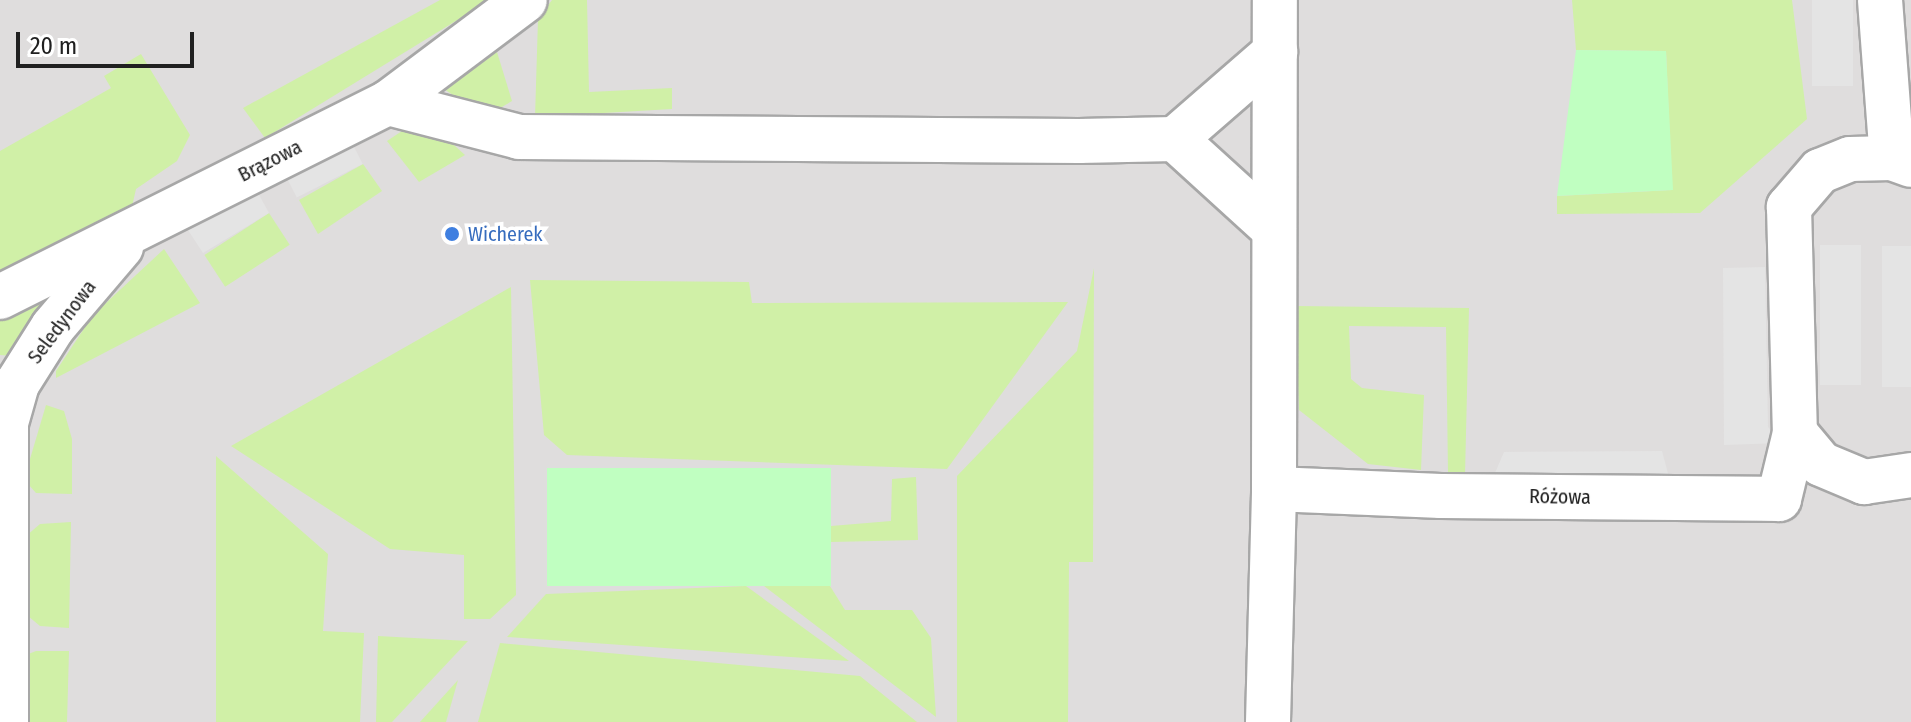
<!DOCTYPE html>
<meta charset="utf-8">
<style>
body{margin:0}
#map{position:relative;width:1911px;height:722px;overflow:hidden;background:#f2ede6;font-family:"Fira Sans Condensed",sans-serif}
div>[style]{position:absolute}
.residential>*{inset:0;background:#dfdddd;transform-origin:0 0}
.grass>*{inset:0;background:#d0f0a7;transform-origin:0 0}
.park>*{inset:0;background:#c0ffc1;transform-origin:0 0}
.parking>*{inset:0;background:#e4e4e4;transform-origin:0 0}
.roads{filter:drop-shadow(2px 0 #a7a7a7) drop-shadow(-2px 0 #a7a7a7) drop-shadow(0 2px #a7a7a7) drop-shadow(0 -2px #a7a7a7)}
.street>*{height:44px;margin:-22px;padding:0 22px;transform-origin:22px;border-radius:22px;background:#fff}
.dots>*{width:22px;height:22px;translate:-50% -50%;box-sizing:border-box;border:4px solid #fff;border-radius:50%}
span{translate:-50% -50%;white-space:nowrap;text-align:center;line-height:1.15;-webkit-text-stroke:7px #fff;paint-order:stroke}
.street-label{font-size:20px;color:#202020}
.shop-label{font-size:20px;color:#366cbe}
.left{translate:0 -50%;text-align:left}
.scale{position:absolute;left:16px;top:32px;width:178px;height:36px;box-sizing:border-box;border:4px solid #202020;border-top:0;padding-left:10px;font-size:24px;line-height:28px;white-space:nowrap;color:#202020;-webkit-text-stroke:6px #fff;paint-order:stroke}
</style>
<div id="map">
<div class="residential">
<div style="left:0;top:0;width:1911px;height:722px"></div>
</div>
<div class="grass">
<div style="clip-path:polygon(440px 0,490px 0,265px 138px,243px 108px)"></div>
<div style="clip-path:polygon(552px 0,587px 0,589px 92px,672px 88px,672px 109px,535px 117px,538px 19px)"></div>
<div style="clip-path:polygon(1572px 0,1792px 0,1807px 119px,1700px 213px,1557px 214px,1557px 196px,1672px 190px,1666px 51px,1576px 50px)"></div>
<div style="clip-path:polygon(497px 52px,512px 101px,485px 117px,444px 89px)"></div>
<div style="clip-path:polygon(141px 54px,190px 135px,177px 161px,136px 189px,128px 224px,0 277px,0 151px,111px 88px,104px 76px)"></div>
<div style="clip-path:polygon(423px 117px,465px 155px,419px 182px,387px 141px)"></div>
<div style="clip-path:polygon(363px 164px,382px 191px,318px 234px,299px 200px)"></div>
<div style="left:269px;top:213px;width:38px;height:77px;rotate:57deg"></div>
<div style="clip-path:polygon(164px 249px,200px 303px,56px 378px,56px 371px,93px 315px)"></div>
<div style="clip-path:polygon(1094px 268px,1093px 562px,1069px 562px,1068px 722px,957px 722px,957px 476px,1077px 351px)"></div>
<div style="clip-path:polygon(530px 280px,749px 282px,752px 303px,1068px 302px,947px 469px,567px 455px,544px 435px)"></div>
<div style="clip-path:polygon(511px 287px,516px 595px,490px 619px,464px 619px,464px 555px,390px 549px,231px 446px)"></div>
<div style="clip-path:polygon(51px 295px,27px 357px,0 355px,0 321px)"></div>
<div style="clip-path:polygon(1295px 306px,1469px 308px,1465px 475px,1448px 474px,1446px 327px,1349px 326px,1351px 379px,1362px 388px,1424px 395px,1421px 470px,1368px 464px,1299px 410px)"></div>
<div style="clip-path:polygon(46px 405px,64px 411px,72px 439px,72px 494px,36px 493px,28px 484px,30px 459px)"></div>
<div style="clip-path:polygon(216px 456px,328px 554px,323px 631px,364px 633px,360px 722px,216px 722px)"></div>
<div style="clip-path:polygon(916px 477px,918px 540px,831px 542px,831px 526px,891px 521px,892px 479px)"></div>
<div style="clip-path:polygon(71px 522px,69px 628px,40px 626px,28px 616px,26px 536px,40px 524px)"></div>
<div style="clip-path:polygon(746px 586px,849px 661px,507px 637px,546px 594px)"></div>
<div style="clip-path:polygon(764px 586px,830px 586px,845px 610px,912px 610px,931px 638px,936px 717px)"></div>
<div style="clip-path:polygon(378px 636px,468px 641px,392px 722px,376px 722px)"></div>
<div style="clip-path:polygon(500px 643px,860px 676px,917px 722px,478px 722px)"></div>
<div style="clip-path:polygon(36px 651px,69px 651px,67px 722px,26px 722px,26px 655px)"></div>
<div style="clip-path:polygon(458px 680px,446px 722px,420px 722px)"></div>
</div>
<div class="park">
<div style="clip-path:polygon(1576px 50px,1666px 51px,1673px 190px,1557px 196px)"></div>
<div style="left:831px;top:468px;width:118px;height:284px;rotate:90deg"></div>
</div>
<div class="parking">
<div style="left:1812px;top:0;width:41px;height:86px"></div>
<div style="left:350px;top:139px;width:28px;height:74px;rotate:63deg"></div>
<div style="clip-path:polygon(258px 193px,269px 213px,203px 253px,188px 230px)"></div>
<div style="left:1820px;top:245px;width:41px;height:140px"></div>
<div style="left:1911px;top:246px;width:141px;height:29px;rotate:90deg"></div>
<div style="clip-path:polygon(1765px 267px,1768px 427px,1781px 443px,1724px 445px,1723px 268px)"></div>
<div style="clip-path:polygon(1662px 451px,1670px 481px,1492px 480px,1504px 452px)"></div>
</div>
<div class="roads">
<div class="street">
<div style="left:1880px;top:0;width:158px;rotate:85.7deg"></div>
<div style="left:1892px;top:158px;width:20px;rotate:20deg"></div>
<div style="left:388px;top:103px;width:135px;rotate:14.5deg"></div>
<div style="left:519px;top:137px;width:560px;rotate:0.41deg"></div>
<div style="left:1079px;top:141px;width:96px;rotate:-1.2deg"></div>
<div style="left:1175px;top:139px;width:133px;rotate:-41deg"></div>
<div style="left:1175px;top:139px;width:134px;rotate:42.3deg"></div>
<div style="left:1892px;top:158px;width:42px;rotate:178.6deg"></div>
<div style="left:1850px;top:159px;width:32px;rotate:158deg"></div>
<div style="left:1820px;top:171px;width:48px;rotate:130.7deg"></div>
<div style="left:1789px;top:207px;width:226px;rotate:88.5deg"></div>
<div style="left:1795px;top:433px;width:40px;rotate:50deg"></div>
<div style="left:1821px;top:464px;width:47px;rotate:22.7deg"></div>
<div style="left:1864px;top:482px;width:48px;rotate:-8.5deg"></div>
<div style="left:0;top:297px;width:434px;rotate:-26.6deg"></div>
<div style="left:388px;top:103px;width:171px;rotate:-36.9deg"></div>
<div style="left:0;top:411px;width:13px;rotate:63deg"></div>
<div style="left:6px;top:423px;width:299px;rotate:90deg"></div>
<div style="left:6px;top:423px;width:41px;rotate:-74.2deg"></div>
<div style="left:17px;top:384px;width:67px;rotate:-57.7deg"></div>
<div style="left:53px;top:327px;width:105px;rotate:-49.6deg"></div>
<div style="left:1274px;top:489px;width:167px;rotate:2.4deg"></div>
<div style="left:1441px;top:496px;width:338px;rotate:0.5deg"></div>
<div style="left:1779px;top:499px;width:68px;rotate:-76.4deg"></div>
<div style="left:1268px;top:722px;width:233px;rotate:-88.5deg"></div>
<div style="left:1274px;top:489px;width:489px;rotate:-89.9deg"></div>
</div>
</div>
<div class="dots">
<div style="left:452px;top:234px;background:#3f7fe0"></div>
</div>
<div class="street-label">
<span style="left:270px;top:161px;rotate:-27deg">Brązowa</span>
<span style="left:62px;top:322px;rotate:-53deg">Seledynowa</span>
<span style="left:1560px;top:497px;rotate:1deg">Różowa</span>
</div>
<div class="shop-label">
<span class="left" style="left:468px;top:234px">Wicherek</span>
</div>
<div class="scale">20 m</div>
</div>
